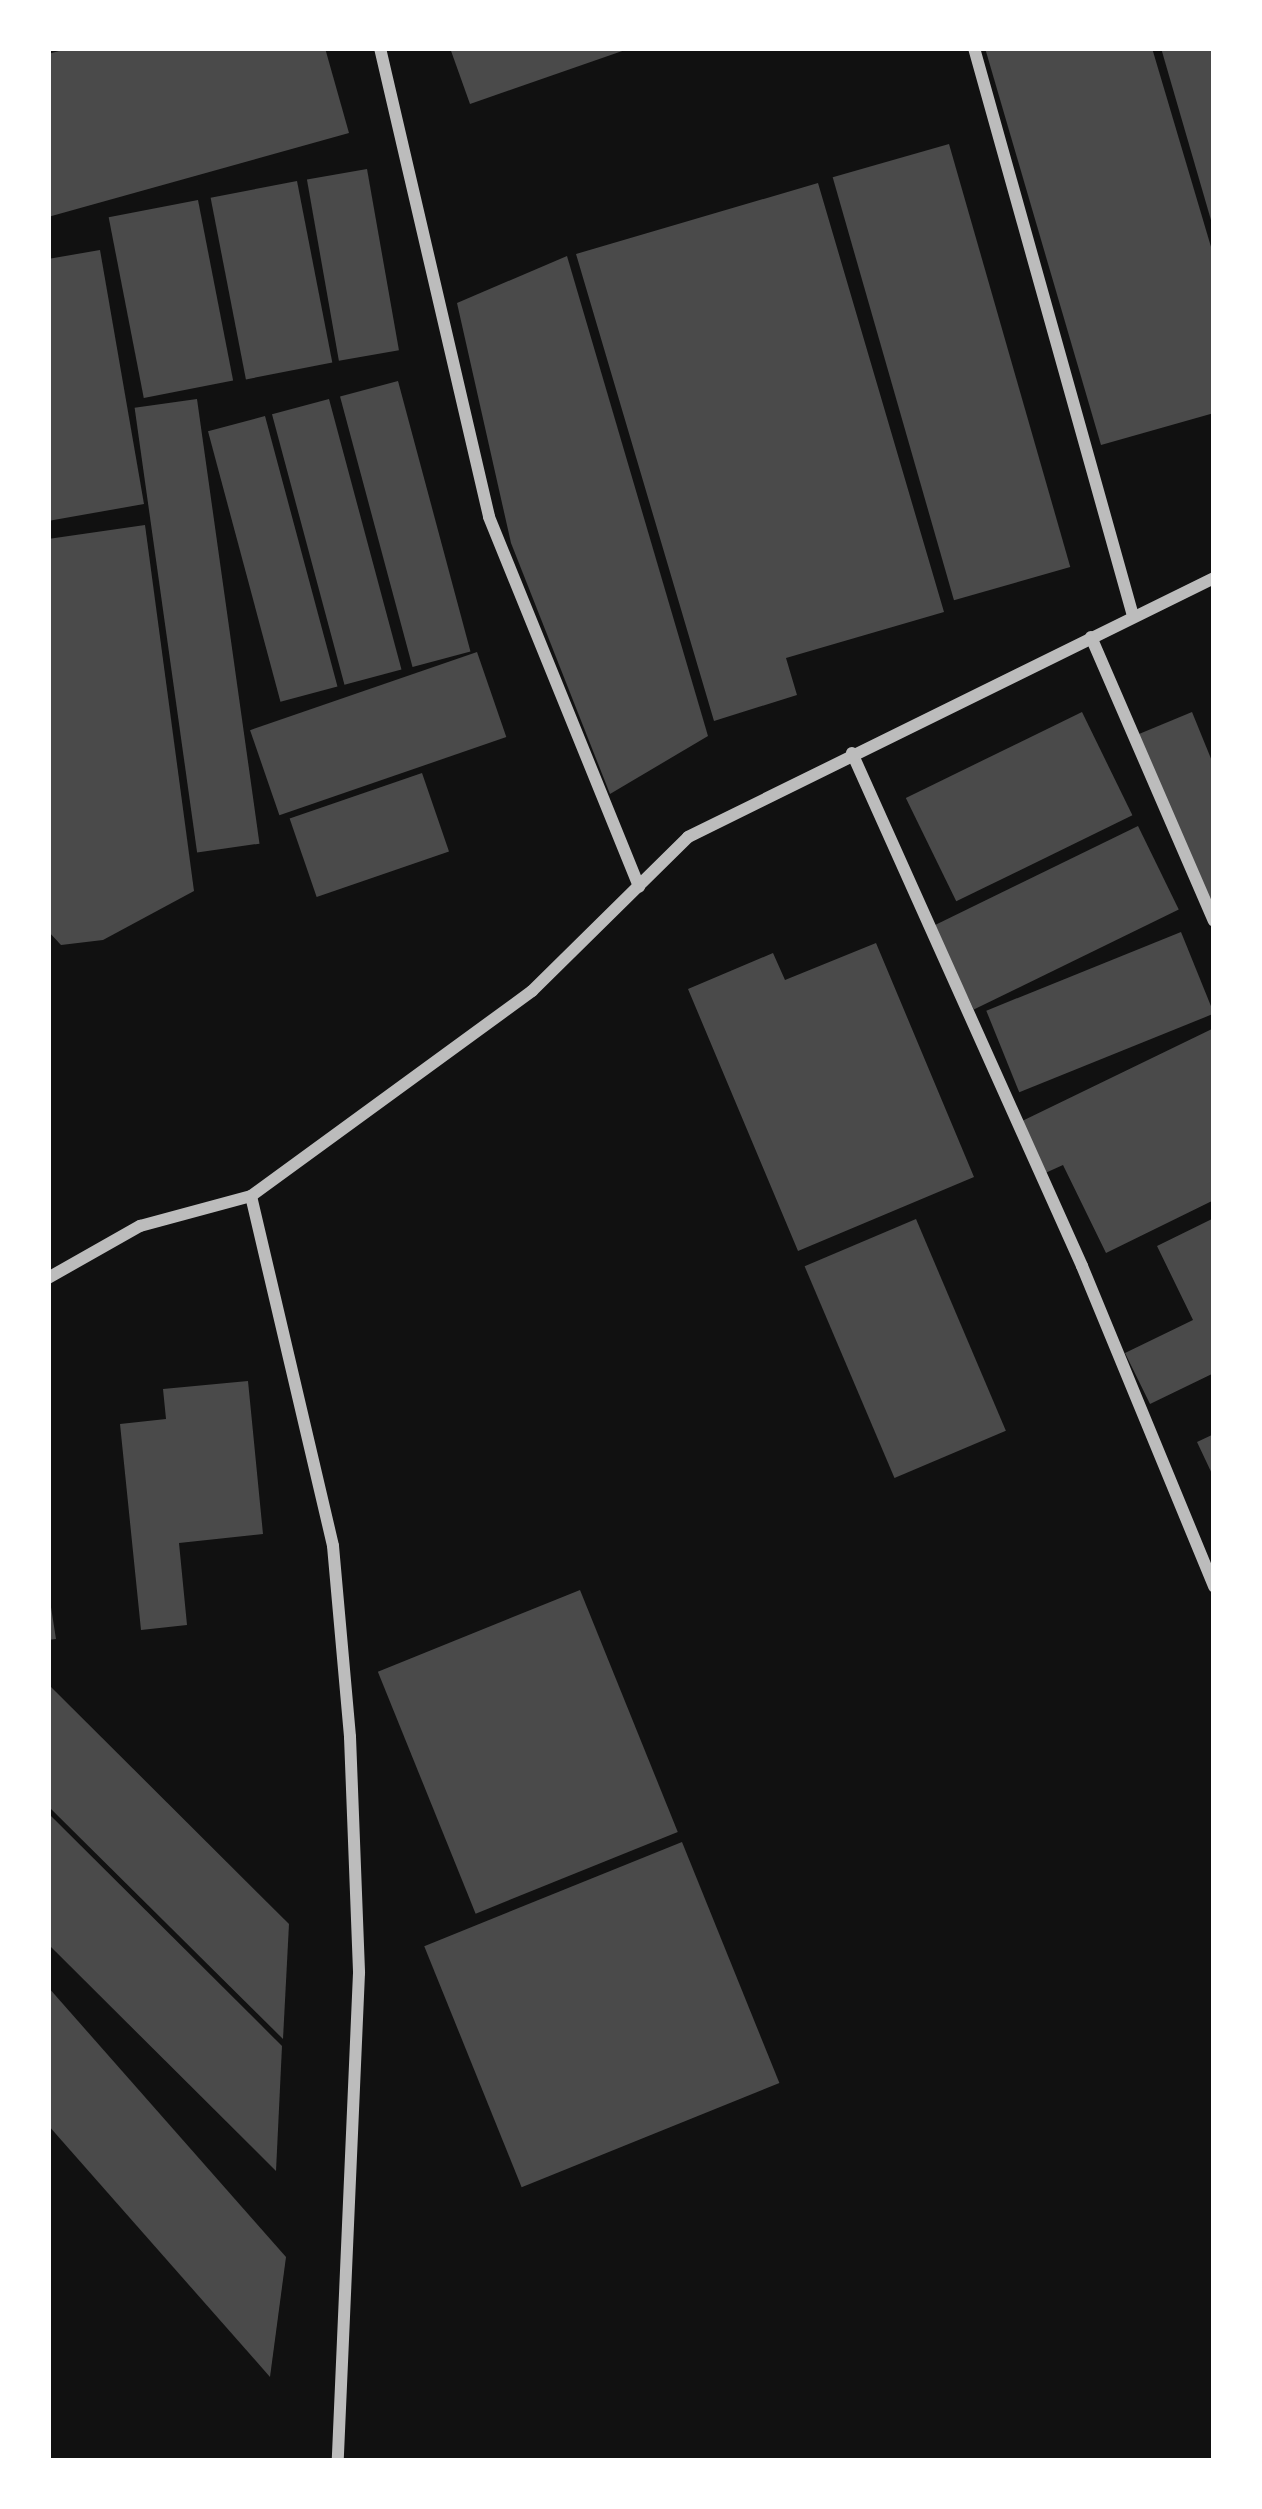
<!DOCTYPE html>
<style>
body{margin:0}
#map{position:relative;width:1262px;height:2509px;overflow:hidden;background:#111;font-family:Georgia,serif}
div>[style]{position:absolute}
.building>*{inset:0;background:#4a4a4a;transform-origin:0 0}
.minor>*{height:12px;margin:-6px;padding:0 6px;transform-origin:6px;border-radius:6px;background:#bcbcbc}
span{translate:-50% -50%;white-space:nowrap;text-align:center;line-height:1.15;-webkit-text-stroke:12px #fff;paint-order:stroke}
.frame{position:absolute;inset:0;border:51px solid #fff;pointer-events:none}
</style>
<div id="map">
<div class="building">
<div style="clip-path:polygon(70px 48px,325px 48px,349px 133px,48px 217px,48px 54px)"></div>
<div style="clip-path:polygon(450px 48px,627px 48px,628px 49px,470px 104px)"></div>
<div style="clip-path:polygon(985px 48px,1152px 48px,1214px 257px,1214px 413px,1101px 445px)"></div>
<div style="clip-path:polygon(1161px 48px,1214px 48px,1214px 227px,1213px 227px)"></div>
<div style="left:949px;top:144px;width:440px;height:121px;rotate:74deg"></div>
<div style="left:367px;top:169px;width:184px;height:61px;rotate:80deg"></div>
<div style="left:297px;top:181px;width:185px;height:88px;rotate:79deg"></div>
<div style="clip-path:polygon(818px 183px,944px 612px,786px 658px,797px 695px,714px 721px,576px 254px)"></div>
<div style="left:198px;top:200px;width:184px;height:91px;rotate:79deg"></div>
<div style="clip-path:polygon(100px 250px,144px 504px,48px 521px,48px 259px)"></div>
<div style="clip-path:polygon(567px 256px,708px 736px,610px 794px,511px 543px,457px 303px)"></div>
<div style="left:398px;top:381px;width:280px;height:60px;rotate:75deg"></div>
<div style="left:197px;top:399px;width:449px;height:63px;rotate:82deg"></div>
<div style="left:329px;top:399px;width:280px;height:59px;rotate:75deg"></div>
<div style="left:265px;top:416px;width:280px;height:59px;rotate:75deg"></div>
<div style="clip-path:polygon(145px 525px,194px 891px,103px 940px,61px 945px,48px 931px,48px 539px)"></div>
<div style="left:477px;top:652px;width:90px;height:240px;rotate:71deg"></div>
<div style="left:1082px;top:712px;width:115px;height:196px;rotate:64deg"></div>
<div style="clip-path:polygon(1192px 712px,1214px 766px,1214px 915px,1139px 734px)"></div>
<div style="left:422px;top:773px;width:83px;height:140px;rotate:71deg"></div>
<div style="left:1138px;top:826px;width:93px;height:228px;rotate:64deg"></div>
<div style="left:1181px;top:932px;width:88px;height:210px;rotate:68deg"></div>
<div style="clip-path:polygon(876px 943px,974px 1177px,798px 1251px,688px 989px,773px 953px,785px 980px)"></div>
<div style="clip-path:polygon(1214px 1028px,1214px 1200px,1106px 1253px,1063px 1165px,1043px 1174px,1018px 1123px)"></div>
<div style="clip-path:polygon(1214px 1218px,1214px 1373px,1150px 1404px,1125px 1353px,1193px 1320px,1157px 1246px)"></div>
<div style="left:916px;top:1219px;width:230px;height:121px;rotate:67deg"></div>
<div style="clip-path:polygon(248px 1381px,263px 1534px,179px 1543px,187px 1625px,141px 1630px,120px 1424px,166px 1419px,163px 1389px)"></div>
<div style="clip-path:polygon(1214px 1434px,1214px 1478px,1197px 1442px)"></div>
<div style="clip-path:polygon(48px 1588px,56px 1639px,48px 1640px)"></div>
<div style="left:580px;top:1590px;width:261px;height:218px;rotate:68deg"></div>
<div style="clip-path:polygon(48px 1684px,289px 1924px,283px 2039px,48px 1806px)"></div>
<div style="clip-path:polygon(48px 1813px,282px 2046px,276px 2171px,48px 1944px)"></div>
<div style="left:682px;top:1842px;width:260px;height:278px;rotate:68deg"></div>
<div style="clip-path:polygon(48px 1987px,286px 2257px,270px 2377px,48px 2125px)"></div>
</div>
<div class="minor">
<div style="left:380px;top:48px;width:481px;rotate:76.9deg"></div>
<div style="left:489px;top:517px;width:399px;rotate:67.9deg"></div>
<div style="left:974px;top:48px;width:590px;rotate:74.36deg"></div>
<div style="left:1091px;top:637px;width:309px;rotate:66.6deg"></div>
<div style="left:852px;top:753px;width:562px;rotate:65.85deg"></div>
<div style="left:1082px;top:1266px;width:347px;rotate:67.6deg"></div>
<div style="left:251px;top:1196px;width:359px;rotate:76.8deg"></div>
<div style="left:333px;top:1546px;width:192px;rotate:84.9deg"></div>
<div style="left:350px;top:1737px;width:236px;rotate:87.8deg"></div>
<div style="left:359px;top:1973px;width:488px;rotate:92.5deg"></div>
<div style="left:48px;top:1278px;width:106px;rotate:-29.5deg"></div>
<div style="left:140px;top:1226px;width:115px;rotate:-15.1deg"></div>
<div style="left:251px;top:1196px;width:348px;rotate:-36.1deg"></div>
<div style="left:532px;top:991px;width:219px;rotate:-44.6deg"></div>
<div style="left:688px;top:837px;width:586px;rotate:-26.22deg"></div>
</div>
<div class="frame"></div>
</div>
